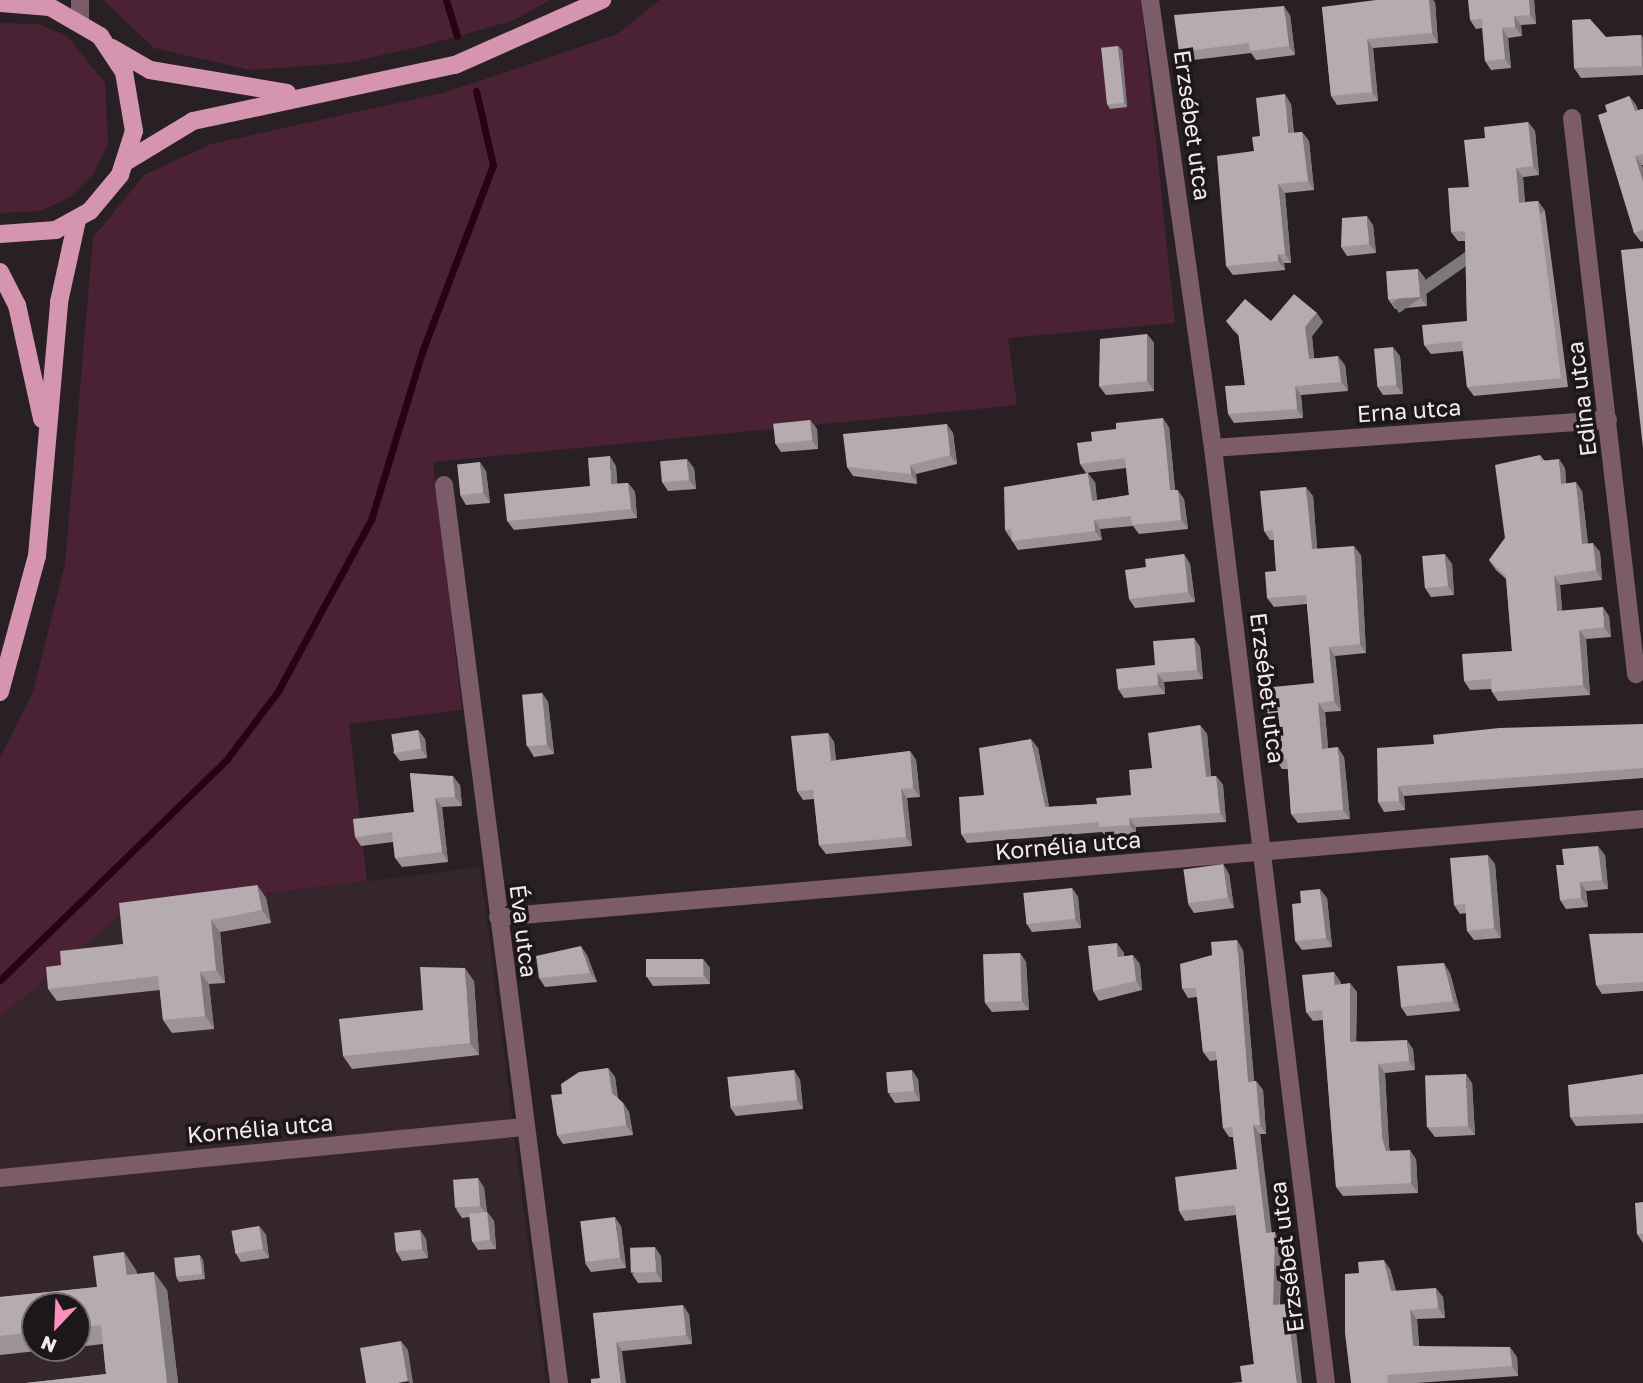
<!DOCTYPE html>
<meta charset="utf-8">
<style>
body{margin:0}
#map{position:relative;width:1643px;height:1383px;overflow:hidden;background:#282023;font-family:"Golos Text",sans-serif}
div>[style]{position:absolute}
.built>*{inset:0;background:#35262c}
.green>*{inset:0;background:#4b2235}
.stream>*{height:7px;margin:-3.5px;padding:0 3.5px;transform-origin:3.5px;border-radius:3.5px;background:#2a0015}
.minor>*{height:18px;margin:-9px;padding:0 9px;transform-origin:9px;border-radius:9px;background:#7b5c68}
.major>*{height:18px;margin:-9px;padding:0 9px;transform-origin:9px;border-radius:9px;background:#d594af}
.wall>*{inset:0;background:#9d9396}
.shaded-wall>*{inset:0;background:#7f787a;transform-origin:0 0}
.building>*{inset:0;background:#b6abaf;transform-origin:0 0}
span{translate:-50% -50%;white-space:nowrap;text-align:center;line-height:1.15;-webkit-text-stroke:7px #1e171a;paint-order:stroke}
.street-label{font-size:23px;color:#f1ebed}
.north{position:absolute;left:21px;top:1292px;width:70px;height:70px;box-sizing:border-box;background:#1e171a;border:2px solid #726c6e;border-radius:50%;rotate:203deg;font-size:19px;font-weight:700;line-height:28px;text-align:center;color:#f1ebed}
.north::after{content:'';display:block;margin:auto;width:24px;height:32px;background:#fd8ec0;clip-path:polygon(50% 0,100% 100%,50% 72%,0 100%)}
</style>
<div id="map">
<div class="built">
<div style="clip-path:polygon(evenodd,480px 867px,546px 1383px,0 1383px,0 1018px,123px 912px,480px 867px,35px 1306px,77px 1306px,77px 1348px,35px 1348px,35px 1306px)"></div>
</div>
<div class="green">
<div style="clip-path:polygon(103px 0,550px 0,512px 21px,423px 46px,346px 63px,250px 70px,154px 48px)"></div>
<div style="clip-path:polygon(660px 0,1141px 0,1175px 323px,1008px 338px,1017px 405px,433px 462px,462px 710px,349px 724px,367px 881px,123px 912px,0 1018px,0 758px,33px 692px,65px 564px,93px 238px,144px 175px,211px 144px,443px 93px,525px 66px,617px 34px)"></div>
<div style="clip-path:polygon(0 23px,38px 24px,67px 36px,105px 83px,108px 144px,93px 174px,70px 197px,40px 211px,0 213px)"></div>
</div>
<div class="stream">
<div style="left:446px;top:0;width:37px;rotate:73deg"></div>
<div style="left:0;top:980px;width:317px;rotate:-44.2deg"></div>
<div style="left:227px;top:759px;width:85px;rotate:-53.1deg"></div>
<div style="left:278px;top:691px;width:195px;rotate:-61.5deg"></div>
<div style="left:371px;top:520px;width:176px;rotate:-73.1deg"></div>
<div style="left:422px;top:352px;width:200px;rotate:-69.2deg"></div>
<div style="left:493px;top:165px;width:76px;rotate:-102.9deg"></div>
</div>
<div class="minor">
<div style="left:1150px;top:0;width:452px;rotate:82deg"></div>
<div style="left:1213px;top:448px;width:942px;rotate:83.11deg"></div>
<div style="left:80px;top:20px;width:20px;rotate:-90deg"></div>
<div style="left:1572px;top:118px;width:560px;rotate:83.43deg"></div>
<div style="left:1213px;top:448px;width:396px;rotate:-4.1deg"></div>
<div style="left:444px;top:485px;width:905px;rotate:82.7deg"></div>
<div style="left:498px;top:917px;width:1149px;rotate:-4.89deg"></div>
<div style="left:0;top:1178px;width:526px;rotate:-5.56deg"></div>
</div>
<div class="major">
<div style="left:0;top:3px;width:50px;rotate:4.6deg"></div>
<div style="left:50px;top:7px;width:58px;rotate:30.1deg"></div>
<div style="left:100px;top:36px;width:43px;rotate:56.3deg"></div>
<div style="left:124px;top:72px;width:60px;rotate:80.4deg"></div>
<div style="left:134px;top:131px;width:46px;rotate:107.7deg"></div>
<div style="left:120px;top:175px;width:47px;rotate:129.8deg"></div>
<div style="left:90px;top:211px;width:39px;rotate:151deg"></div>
<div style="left:56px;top:230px;width:56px;rotate:175.9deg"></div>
<div style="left:112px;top:48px;width:44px;rotate:30.1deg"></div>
<div style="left:150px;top:70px;width:139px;rotate:9.5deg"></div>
<div style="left:127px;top:161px;width:77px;rotate:-31.2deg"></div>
<div style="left:193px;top:121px;width:268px;rotate:-12.1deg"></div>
<div style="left:455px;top:65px;width:161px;rotate:-23.9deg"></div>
<div style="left:0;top:272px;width:37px;rotate:63deg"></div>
<div style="left:17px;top:305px;width:117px;rotate:77.6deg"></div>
<div style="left:0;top:692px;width:141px;rotate:-74.8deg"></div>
<div style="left:37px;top:556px;width:255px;rotate:-85deg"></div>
<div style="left:59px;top:302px;width:84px;rotate:-77.6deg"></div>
</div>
<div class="wall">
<div style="clip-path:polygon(1534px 0,1536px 24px,1521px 25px,1522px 36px,1508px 38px,1511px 68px,1491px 70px,1485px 61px,1482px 28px,1476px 29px,1470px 20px)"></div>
<div style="clip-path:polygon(1435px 2px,1438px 43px,1373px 48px,1378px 101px,1337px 105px,1331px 96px,1322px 7px)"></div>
<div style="clip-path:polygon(1290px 15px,1295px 55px,1256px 60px,1251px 53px,1185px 61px,1179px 52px)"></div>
<div style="clip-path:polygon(1641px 35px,1643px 38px,1643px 75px,1581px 78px,1574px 68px,1606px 37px)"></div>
<div style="clip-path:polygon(1122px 50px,1127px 107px,1110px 109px,1107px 104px)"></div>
<div style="clip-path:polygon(1629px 96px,1636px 105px,1638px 110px,1643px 109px,1643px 165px,1642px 165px,1643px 170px,1643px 241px,1641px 242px,1634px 233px,1607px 112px)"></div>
<div style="clip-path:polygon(1291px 104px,1294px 133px,1302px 132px,1309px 141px,1314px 190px,1285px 193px,1291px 263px,1284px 263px,1285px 270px,1233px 275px,1226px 266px,1254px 151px,1260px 136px)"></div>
<div style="clip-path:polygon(1528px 122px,1535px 131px,1539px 175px,1523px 177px,1525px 202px,1538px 201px,1545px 211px,1568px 387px,1474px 396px,1467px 387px,1463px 351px,1431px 354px,1424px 345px,1467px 321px,1465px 241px,1458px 241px,1451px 232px,1469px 187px,1485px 138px)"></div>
<div style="clip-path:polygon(1373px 225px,1376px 253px,1347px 256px,1341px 247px)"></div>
<div style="clip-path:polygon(1425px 278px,1427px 306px,1395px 309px,1388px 299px)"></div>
<div style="clip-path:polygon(1226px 321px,1323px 322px,1312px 336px,1314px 358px,1345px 365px,1348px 391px,1301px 395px,1303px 418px,1234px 423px,1228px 414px,1245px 385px,1239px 336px,1233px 330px)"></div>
<div style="clip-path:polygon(1147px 334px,1154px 343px,1154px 391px,1106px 395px,1099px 386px)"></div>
<div style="clip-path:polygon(1400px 356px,1403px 394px,1383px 395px,1377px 386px)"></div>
<div style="clip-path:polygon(810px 420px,817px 429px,818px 449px,781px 452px,775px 443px)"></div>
<div style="clip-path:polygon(1169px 427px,1175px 490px,1184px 499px,1188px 529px,1139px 534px,1133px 526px,1100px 529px,1102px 540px,1018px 550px,1005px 530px,1095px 482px,1097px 500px,1129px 495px,1126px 468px,1086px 473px,1080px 464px,1092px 441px)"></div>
<div style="clip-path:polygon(953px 433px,957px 464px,916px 474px,917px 484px,853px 476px,847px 467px)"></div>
<div style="clip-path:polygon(1540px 455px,1544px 460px,1565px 468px,1566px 483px,1582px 491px,1588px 544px,1600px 552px,1602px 580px,1560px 585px,1562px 611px,1609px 616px,1611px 637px,1586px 639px,1590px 695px,1498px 701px,1492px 692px,1491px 689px,1470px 690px,1464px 681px,1512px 651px,1506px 579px,1496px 570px,1489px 560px,1505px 538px)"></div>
<div style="clip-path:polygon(616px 466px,617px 484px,628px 483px,635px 492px,637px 518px,514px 530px,507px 521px,590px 486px)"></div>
<div style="clip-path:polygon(694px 468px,696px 489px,668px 491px,662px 482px)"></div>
<div style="clip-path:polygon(486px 471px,490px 503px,466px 505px,460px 495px)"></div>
<div style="clip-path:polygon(1313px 496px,1317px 549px,1361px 555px,1366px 653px,1335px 656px,1341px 711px,1325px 712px,1328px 748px,1344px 757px,1350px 819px,1298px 823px,1291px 814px,1288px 769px,1282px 769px,1276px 760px,1314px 683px,1307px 604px,1274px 607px,1267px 598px,1276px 571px,1274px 540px,1270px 540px,1264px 531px)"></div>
<div style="clip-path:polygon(1184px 554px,1190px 564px,1195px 602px,1135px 608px,1129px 599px,1146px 567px)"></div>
<div style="clip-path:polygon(1452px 564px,1454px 595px,1431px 597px,1425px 588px)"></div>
<div style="clip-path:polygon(1194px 638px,1200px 647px,1203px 679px,1164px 682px,1165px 694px,1124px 698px,1118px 689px,1155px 665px)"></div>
<div style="clip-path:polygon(542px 693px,548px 702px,554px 754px,534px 757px,528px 747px)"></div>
<div style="clip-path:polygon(1643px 724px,1643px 778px,1404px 796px,1405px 810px,1384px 812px,1378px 802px,1434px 744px)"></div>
<div style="clip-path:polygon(1200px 725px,1207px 734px,1211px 776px,1216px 776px,1223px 785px,1226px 822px,1136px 827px,1136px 834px,1106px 836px,1102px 832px,967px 843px,961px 834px,984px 795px,1038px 748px,1049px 807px,1097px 804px,1131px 795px,1152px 768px)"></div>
<div style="clip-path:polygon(418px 730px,425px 739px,427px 758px,400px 761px,393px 752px)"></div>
<div style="clip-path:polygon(828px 733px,834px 742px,836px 760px,910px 751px,916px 760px,920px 797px,907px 798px,912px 846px,826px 854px,819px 845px,814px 799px,803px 800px,797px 791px)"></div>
<div style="clip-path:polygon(410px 773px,460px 785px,462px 806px,442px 807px,448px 862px,402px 867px,395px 858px,393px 842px,361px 846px,355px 837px,414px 812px)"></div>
<div style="clip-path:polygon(1605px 855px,1608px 889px,1586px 891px,1588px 907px,1566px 909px,1560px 900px,1564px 865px)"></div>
<div style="clip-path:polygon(1223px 864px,1229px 874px,1234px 908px,1194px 913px,1188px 904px)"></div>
<div style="clip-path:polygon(1495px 864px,1501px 938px,1474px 940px,1467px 931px,1466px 913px,1460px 914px,1454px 905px)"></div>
<div style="clip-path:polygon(257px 885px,266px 898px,271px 923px,220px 932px,225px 983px,209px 984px,214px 1029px,172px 1033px,163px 1020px,160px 990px,57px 1001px,48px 989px,61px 965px,123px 944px)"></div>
<div style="clip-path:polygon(1072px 888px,1078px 897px,1081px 928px,1032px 932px,1026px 923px)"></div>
<div style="clip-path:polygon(1327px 898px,1332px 947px,1302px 950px,1295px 941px,1301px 903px)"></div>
<div style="clip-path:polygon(1643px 933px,1643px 991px,1602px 994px,1596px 985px)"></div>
<div style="clip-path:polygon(1243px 950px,1254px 1081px,1256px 1081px,1263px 1090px,1266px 1134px,1260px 1134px,1271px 1233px,1282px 1242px,1280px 1305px,1294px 1313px,1242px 1382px,1254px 1364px,1236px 1215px,1185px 1221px,1179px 1211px,1237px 1169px,1233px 1137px,1229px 1137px,1223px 1128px,1217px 1060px,1210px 1061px,1203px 1052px,1197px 997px,1188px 998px,1182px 988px)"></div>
<div style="clip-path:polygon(1020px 953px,1026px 962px,1029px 1010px,992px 1012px,985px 1003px)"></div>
<div style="clip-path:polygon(1124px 953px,1124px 956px,1140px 964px,1142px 990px,1099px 1001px,1093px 991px)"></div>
<div style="clip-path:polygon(587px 955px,597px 982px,545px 987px,539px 978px)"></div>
<div style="clip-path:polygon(703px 959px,710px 968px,710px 984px,653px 986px,647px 977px)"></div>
<div style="clip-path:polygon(1450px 973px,1460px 1011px,1407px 1016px,1401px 1007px)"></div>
<div style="clip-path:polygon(474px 981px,479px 1055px,352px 1069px,343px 1056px)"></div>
<div style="clip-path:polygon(1340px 981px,1341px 984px,1357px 992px,1356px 1041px,1413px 1049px,1415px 1070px,1385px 1073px,1389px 1147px,1390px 1151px,1416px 1159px,1418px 1193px,1343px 1196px,1336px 1187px,1323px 1020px,1313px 1021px,1306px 1012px)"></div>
<div style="clip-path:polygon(608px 1068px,615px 1077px,618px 1098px,623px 1103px,629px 1112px,633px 1135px,563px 1144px,557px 1135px,562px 1094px)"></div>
<div style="clip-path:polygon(794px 1070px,800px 1080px,803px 1109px,736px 1116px,730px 1107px)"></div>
<div style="clip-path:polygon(1643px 1074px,1643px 1123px,1576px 1126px,1570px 1117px)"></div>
<div style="clip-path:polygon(918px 1079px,920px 1101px,895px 1103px,889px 1094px)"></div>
<div style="clip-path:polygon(1472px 1083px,1475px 1135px,1435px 1137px,1428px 1128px)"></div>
<div style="clip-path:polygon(478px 1178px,484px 1188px,487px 1212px,494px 1221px,496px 1249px,478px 1250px,472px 1241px,470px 1217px,462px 1218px,456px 1209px)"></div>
<div style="clip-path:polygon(1643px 1202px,1643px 1243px,1637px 1234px)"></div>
<div style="clip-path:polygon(259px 1226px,266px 1235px,269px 1258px,241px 1262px,235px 1252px)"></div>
<div style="clip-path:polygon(621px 1226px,626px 1268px,591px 1272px,585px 1263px)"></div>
<div style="clip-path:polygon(420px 1230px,426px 1239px,428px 1258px,402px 1261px,396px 1251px)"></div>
<div style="clip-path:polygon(661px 1256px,662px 1282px,638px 1283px,632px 1274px)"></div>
<div style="clip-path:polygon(203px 1260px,205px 1279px,179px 1282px,176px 1277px)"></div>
<div style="clip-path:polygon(1390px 1269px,1396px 1291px,1443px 1297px,1445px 1318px,1417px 1319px,1419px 1346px,1517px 1357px,1518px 1376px,1416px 1383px,1351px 1383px,1359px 1273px)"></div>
<div style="clip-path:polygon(136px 1270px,137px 1274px,167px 1290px,178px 1383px,26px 1383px,106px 1374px,103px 1344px,77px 1347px,77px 1306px,35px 1306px,35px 1348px,64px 1348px,0 1355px,0 1297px,97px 1287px)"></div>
<div style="clip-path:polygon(593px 1313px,689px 1314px,692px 1344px,622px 1351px,600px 1378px)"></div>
</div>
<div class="shaded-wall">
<div style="clip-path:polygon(1429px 0,1433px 0,1435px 2px,1438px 43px,1432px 33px)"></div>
<div style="clip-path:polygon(1529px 0,1534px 0,1536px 24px,1530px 15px)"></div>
<div style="clip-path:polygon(1284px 6px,1290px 15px,1295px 55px,1289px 46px)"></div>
<div style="clip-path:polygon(1514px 16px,1521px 25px,1522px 36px,1515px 27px)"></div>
<div style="clip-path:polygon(1502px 28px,1508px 38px,1511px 68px,1505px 59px)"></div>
<div style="clip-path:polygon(1641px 35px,1643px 38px,1643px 67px,1642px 66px)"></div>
<div style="clip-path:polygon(1367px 39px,1373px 48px,1378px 101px,1372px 92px)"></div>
<div style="clip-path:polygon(1118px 46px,1122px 50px,1127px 107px,1124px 103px)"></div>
<div style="clip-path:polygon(1285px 94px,1291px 104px,1294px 142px,1288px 133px)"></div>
<div style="clip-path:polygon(1629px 96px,1636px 105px,1641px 121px,1635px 111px)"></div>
<div style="clip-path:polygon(1528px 122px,1535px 131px,1539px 175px,1533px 166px)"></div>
<div style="clip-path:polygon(1302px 132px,1309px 141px,1314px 190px,1308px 181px)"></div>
<div style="clip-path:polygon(1635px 156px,1642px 165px,1643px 170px,1643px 182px)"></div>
<div style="clip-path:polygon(1516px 168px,1523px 177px,1525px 212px,1519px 203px)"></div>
<div style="clip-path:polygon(1278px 184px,1285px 193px,1291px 263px,1285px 254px)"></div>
<div style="left:1538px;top:201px;width:12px;height:178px;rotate:55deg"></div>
<div style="clip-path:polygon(1367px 216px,1373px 225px,1376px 253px,1369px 244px)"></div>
<div style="clip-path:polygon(1278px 254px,1284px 263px,1285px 270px,1278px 261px)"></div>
<div style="clip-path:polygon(1418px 269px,1425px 278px,1427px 306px,1420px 297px)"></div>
<div style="clip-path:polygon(1317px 313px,1323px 322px,1312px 336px,1315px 368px,1309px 359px,1305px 327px)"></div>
<div style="clip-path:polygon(1147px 334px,1154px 343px,1154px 391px,1147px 381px)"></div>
<div style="clip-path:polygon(1393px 347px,1400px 356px,1403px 394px,1396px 385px)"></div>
<div style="clip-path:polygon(1338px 356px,1345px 365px,1348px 391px,1341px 382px)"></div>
<div style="clip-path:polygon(1295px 386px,1301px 395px,1303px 418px,1297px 409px)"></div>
<div style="clip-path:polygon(1163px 418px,1169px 427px,1176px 500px,1170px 490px)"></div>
<div style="clip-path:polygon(810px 420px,817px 429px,818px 449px,812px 440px)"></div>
<div style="clip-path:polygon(947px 424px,953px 433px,957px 464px,950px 455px)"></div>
<div style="clip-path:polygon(610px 456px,616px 466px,618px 494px,611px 484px)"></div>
<div style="clip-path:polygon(687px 459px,694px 468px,696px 489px,689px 480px)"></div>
<div style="clip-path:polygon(1559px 459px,1565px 468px,1567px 493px,1561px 484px)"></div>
<div style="clip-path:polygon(480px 462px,486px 471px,490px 503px,483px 493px)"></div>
<div style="clip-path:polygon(910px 465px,916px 474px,917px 484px,911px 474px)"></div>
<div style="clip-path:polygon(1088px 473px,1095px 482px,1098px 510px,1092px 501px)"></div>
<div style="clip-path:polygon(1576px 482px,1582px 491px,1589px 554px,1582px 544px)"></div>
<div style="clip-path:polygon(628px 483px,635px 492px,637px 518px,631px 509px)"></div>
<div style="clip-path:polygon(1306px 487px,1313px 496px,1318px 558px,1312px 549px)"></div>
<div style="clip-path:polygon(1178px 490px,1184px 499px,1188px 529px,1181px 520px)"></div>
<div style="clip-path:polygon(1094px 520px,1100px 529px,1102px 540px,1095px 531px)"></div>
<div style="clip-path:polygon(1593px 543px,1600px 552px,1602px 580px,1596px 570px)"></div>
<div style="clip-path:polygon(1354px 546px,1361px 555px,1366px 653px,1360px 644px)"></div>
<div style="clip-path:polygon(1184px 554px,1190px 564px,1195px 602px,1188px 592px)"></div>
<div style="clip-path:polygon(1445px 554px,1452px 564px,1454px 595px,1448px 586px)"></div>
<div style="clip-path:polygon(1554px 576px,1560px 585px,1563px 621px,1557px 611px)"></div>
<div style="clip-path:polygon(1603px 607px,1609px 616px,1611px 637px,1604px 627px)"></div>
<div style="clip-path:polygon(1579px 630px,1586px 639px,1590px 695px,1583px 685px)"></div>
<div style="clip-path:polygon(1194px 638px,1200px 647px,1203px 679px,1197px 670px)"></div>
<div style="clip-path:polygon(1329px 647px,1335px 656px,1341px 711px,1334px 701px)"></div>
<div style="clip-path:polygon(1157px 673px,1164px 682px,1165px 694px,1158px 685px)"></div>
<div style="clip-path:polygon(542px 693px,548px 702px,554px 754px,547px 745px)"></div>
<div style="clip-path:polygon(1318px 703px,1325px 712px,1329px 758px,1322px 749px)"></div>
<div style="clip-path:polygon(1200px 725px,1207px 734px,1212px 786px,1206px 777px)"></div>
<div style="clip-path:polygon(418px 730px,425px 739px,427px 758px,421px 749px)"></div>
<div style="clip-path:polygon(828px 733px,834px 742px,837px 770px,831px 761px)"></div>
<div style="clip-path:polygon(1031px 739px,1038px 748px,1051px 817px,1045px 807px)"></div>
<div style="clip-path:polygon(1338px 747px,1344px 757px,1350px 819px,1343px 810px)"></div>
<div style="clip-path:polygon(910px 751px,916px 760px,920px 797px,913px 788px)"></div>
<div style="clip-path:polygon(453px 776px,460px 785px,462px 806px,455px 797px)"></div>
<div style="clip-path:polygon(1216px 776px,1223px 785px,1226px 822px,1220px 813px)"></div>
<div style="clip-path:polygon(1398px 786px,1404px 796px,1405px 810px,1399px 801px)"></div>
<div style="clip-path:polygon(901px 789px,907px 798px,912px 846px,906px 837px)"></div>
<div style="clip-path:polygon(435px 798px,442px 807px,448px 862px,442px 852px)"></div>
<div style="clip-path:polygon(1129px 818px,1136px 827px,1136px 834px,1130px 825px)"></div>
<div style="clip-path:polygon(1598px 846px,1605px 855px,1608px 889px,1602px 880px)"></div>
<div style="clip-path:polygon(1488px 855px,1495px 864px,1501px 938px,1494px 928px)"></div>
<div style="clip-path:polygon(1223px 864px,1229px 874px,1234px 908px,1228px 898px)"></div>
<div style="clip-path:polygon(1580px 882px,1586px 891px,1588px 907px,1581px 898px)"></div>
<div style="clip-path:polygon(257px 885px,266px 898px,271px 923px,262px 910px)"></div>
<div style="clip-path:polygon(1072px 888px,1078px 897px,1081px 928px,1075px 919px)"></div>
<div style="clip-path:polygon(1320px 889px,1327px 898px,1332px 947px,1326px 938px)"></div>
<div style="clip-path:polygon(211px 920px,220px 932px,225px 983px,216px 970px)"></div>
<div style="clip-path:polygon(1237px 940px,1243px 950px,1255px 1091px,1248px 1082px)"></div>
<div style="clip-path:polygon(1117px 943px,1124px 953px,1125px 966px,1118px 957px)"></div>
<div style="clip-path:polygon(581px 946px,587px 955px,597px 982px,590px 973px)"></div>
<div style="clip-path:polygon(1020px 953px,1026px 962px,1029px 1010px,1022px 1001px)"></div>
<div style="clip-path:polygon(1133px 955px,1140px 964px,1142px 990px,1136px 981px)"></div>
<div style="clip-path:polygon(703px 959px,710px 968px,710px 984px,704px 975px)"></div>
<div style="clip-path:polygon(1444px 963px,1450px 973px,1460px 1011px,1453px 1001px)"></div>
<div style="clip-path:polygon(465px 968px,474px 981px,479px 1055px,470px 1043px)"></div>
<div style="clip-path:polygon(200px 972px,209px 984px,214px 1029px,205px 1016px)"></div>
<div style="clip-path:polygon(1334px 972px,1340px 981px,1342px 994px,1335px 985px)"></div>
<div style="clip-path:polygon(1350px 983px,1357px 992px,1356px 1051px,1350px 1042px)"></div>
<div style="clip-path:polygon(1407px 1040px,1413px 1049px,1415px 1070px,1409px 1061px)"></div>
<div style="clip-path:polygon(1378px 1064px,1385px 1073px,1389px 1147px,1393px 1160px,1386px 1151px,1382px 1138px)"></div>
<div style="clip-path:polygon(608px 1068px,615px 1077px,618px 1102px,612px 1093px)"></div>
<div style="clip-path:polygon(794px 1070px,800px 1080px,803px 1109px,797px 1100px)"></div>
<div style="clip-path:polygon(912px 1070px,918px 1079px,920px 1101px,914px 1091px)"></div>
<div style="clip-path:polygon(1466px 1074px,1472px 1083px,1475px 1135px,1468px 1126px)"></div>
<div style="clip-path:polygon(1256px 1081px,1263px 1090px,1266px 1134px,1260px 1125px)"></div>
<div style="clip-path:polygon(623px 1103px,629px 1112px,633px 1135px,626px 1125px)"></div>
<div style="clip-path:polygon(1253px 1125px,1260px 1134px,1273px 1242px,1266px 1233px)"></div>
<div style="clip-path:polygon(1410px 1150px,1416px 1159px,1418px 1193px,1411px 1183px)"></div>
<div style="clip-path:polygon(478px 1178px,484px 1188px,487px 1215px,480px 1206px)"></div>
<div style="clip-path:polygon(487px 1212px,494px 1221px,496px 1249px,490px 1240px)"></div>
<div style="clip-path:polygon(615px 1217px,621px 1226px,626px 1268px,620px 1258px)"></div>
<div style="clip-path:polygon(259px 1226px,266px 1235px,269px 1258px,263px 1249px)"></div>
<div style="clip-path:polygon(420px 1230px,426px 1239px,428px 1258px,422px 1249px)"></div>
<div style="clip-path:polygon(1275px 1232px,1282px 1242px,1279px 1314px,1273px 1305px)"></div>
<div style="clip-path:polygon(655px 1247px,661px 1256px,662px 1282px,656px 1272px)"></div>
<div style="clip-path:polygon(124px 1252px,136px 1270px,139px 1293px,127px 1275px)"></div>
<div style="clip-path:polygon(200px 1255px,203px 1260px,205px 1279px,202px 1274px)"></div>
<div style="clip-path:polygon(1384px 1260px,1390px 1269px,1398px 1300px,1391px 1291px)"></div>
<div style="clip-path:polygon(154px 1272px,167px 1290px,178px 1383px,167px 1383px)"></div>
<div style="clip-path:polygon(1436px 1288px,1443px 1297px,1445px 1318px,1438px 1308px)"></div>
<div style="clip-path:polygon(1287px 1304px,1294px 1313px,1302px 1383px,1297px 1383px)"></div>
<div style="clip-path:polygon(683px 1305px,689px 1314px,692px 1344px,686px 1335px)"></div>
<div style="clip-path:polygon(1410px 1310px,1417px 1319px,1420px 1356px,1413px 1346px)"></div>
<div style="clip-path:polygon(401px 1341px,408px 1350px,413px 1383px,410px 1383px,408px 1381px)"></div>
<div style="clip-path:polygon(616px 1342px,622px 1351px,626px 1383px,621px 1383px)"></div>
<div style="clip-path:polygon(1510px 1347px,1517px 1357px,1518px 1376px,1512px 1366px)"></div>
</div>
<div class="building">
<div style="clip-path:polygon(1376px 0,1429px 0,1432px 33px,1367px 39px,1372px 92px,1331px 96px,1322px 7px)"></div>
<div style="clip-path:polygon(1468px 0,1529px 0,1530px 15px,1514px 16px,1515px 27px,1502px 28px,1505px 59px,1485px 61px,1482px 19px,1470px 20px)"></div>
<div style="clip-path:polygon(1284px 6px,1289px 46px,1250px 51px,1249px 43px,1179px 52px,1174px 15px)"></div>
<div style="clip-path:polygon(1590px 19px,1606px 37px,1641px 35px,1642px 66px,1574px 68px,1572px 20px)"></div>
<div style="left:1118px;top:46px;width:57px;height:17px;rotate:84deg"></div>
<div style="clip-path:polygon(1285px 94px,1288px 133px,1302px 132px,1308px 181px,1278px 184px,1285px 254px,1278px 254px,1278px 261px,1226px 266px,1217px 156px,1254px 151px,1252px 137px,1260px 136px,1256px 98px)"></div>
<div style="clip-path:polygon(1629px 96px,1635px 111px,1643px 109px,1643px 154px,1635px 156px,1643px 182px,1643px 230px,1634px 233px,1598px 115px,1607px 112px,1605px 105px)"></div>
<div style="clip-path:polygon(1528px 122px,1533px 166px,1516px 168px,1519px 203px,1538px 201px,1561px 378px,1467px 387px,1462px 341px,1424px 345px,1422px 325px,1467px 321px,1465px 231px,1451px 232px,1448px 188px,1469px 187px,1464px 140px,1485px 138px,1484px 127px)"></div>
<div style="clip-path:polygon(1367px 216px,1369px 244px,1341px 247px,1342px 218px)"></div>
<div style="clip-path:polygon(1643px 248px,1643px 448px,1621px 250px)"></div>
<div style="left:1418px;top:269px;width:28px;height:32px;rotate:86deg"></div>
<div style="clip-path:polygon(1294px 294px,1317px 313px,1305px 327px,1309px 359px,1338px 356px,1341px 382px,1295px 386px,1297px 409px,1228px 414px,1225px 386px,1245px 385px,1238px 332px,1226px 321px,1245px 299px,1271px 321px)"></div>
<div style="clip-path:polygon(1147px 334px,1147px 381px,1099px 386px,1100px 339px)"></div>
<div style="left:1393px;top:347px;width:38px;height:19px;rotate:85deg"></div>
<div style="clip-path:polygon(1163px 418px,1170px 490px,1178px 490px,1181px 520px,1132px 525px,1131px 516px,1094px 520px,1095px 531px,1012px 541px,1011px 529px,1005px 530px,1004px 487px,1088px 473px,1092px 501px,1129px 495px,1125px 458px,1080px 464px,1077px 443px,1092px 441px,1091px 432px,1116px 429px,1116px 423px)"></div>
<div style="left:810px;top:420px;width:20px;height:37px;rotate:84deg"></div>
<div style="clip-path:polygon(947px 424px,950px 455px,910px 465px,911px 474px,847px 467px,843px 434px)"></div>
<div style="clip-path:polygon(1540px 455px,1541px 461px,1559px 459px,1561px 484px,1576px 482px,1582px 544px,1593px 543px,1596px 570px,1554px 576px,1557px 611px,1603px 607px,1604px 627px,1579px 630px,1583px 685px,1492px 692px,1491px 679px,1464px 681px,1462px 654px,1512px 651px,1506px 576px,1489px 560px,1505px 538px,1495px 465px)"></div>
<div style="clip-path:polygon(610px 456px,611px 484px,628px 483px,631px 509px,507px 521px,504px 494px,590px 486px,588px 458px)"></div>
<div style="left:687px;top:459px;width:21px;height:27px;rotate:85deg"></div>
<div style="left:480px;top:462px;width:31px;height:23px;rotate:84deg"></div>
<div style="clip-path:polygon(1306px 487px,1312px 549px,1354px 546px,1360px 644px,1329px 647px,1334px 701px,1318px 703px,1322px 749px,1338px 747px,1343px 810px,1291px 814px,1287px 759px,1276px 760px,1263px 688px,1314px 683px,1306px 595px,1267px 598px,1265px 572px,1276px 571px,1273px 530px,1264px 531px,1260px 491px)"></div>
<div style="clip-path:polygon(1184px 554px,1188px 592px,1129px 599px,1125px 570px,1146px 567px,1145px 559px)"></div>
<div style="left:1445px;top:554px;width:32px;height:23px;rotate:85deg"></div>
<div style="clip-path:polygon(1194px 638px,1197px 670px,1157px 673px,1158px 685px,1118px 689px,1116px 669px,1155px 665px,1153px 641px)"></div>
<div style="left:542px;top:693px;width:52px;height:20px;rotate:85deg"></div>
<div style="clip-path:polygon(1643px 724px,1643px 768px,1398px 786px,1399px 801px,1378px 802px,1377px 748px,1434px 744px,1433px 735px,1499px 728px)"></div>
<div style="clip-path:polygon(1200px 725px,1206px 777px,1216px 776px,1220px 813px,1129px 818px,1130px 825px,1099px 827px,1099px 822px,961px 834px,959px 797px,984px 795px,979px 748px,1031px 739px,1045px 807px,1097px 804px,1096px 798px,1131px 795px,1129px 770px,1152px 768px,1148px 733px)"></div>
<div style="left:418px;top:730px;width:19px;height:27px;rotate:81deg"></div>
<div style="clip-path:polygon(828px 733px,831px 761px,910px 751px,913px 788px,901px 789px,906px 837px,819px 845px,813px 790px,797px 791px,791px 736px)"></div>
<div style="clip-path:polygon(410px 773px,453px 776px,455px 797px,435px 798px,442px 852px,395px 858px,392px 832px,355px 837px,353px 819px,414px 812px)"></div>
<div style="clip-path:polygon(1598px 846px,1602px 880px,1580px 882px,1581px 898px,1560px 900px,1556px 865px,1564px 865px,1562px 849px)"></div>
<div style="clip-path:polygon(1488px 855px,1494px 928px,1467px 931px,1465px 904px,1454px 905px,1450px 858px)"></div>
<div style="left:1223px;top:864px;width:34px;height:40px;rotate:82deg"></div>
<div style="clip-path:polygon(257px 885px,262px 910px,211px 920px,216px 970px,200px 972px,205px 1016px,163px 1020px,158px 976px,48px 989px,46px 967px,61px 965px,60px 951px,123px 944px,119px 903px)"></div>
<div style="left:1072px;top:888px;width:31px;height:49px;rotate:84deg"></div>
<div style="clip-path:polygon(1320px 889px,1326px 938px,1295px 941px,1292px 904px,1301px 903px,1300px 891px)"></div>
<div style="clip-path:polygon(1643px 933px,1643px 982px,1596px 985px,1589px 934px)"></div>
<div style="clip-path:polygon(1237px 940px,1248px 1082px,1256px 1081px,1260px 1125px,1253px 1125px,1266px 1233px,1275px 1232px,1273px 1305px,1287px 1304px,1297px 1383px,1231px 1383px,1242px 1382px,1240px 1366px,1254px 1364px,1235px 1205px,1179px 1211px,1175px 1177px,1237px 1169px,1232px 1127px,1223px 1128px,1216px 1051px,1203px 1052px,1196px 988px,1182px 988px,1180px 964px,1212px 955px,1211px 942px)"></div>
<div style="clip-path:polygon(1117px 943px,1118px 957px,1133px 955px,1136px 981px,1093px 991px,1088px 946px)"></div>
<div style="clip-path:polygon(581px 946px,590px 973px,539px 978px,536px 956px)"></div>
<div style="left:1020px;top:953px;width:48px;height:37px;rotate:88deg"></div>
<div style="left:646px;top:959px;width:57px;height:18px"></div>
<div style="clip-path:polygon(1444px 963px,1453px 1001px,1401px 1007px,1397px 966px)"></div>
<div style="clip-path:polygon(420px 967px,465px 968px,470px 1043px,343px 1056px,339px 1019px,423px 1010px)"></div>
<div style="clip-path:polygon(1334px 972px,1335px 985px,1350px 983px,1350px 1042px,1407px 1040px,1409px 1061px,1378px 1064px,1382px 1138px,1386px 1151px,1410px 1150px,1411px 1183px,1336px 1187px,1322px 1010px,1306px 1012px,1302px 975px)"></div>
<div style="clip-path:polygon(608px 1068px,612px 1093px,623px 1103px,626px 1125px,557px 1135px,551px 1095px,562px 1094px,561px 1084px,579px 1072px)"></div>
<div style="left:794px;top:1070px;width:30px;height:67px;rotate:84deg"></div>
<div style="left:912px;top:1070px;width:21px;height:26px;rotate:85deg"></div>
<div style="left:1466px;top:1074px;width:52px;height:41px;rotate:88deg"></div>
<div style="clip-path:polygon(1643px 1074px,1643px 1114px,1570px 1117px,1568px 1085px)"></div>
<div style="left:478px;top:1178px;width:28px;height:25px;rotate:86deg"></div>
<div style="clip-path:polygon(1643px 1202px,1643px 1234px,1637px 1234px,1635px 1203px)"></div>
<div style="left:487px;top:1212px;width:28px;height:18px;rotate:84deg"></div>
<div style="left:615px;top:1217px;width:41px;height:35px;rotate:83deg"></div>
<div style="left:259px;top:1226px;width:23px;height:28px;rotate:80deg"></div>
<div style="left:420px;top:1230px;width:19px;height:26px;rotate:84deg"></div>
<div style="left:655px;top:1247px;width:25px;height:25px;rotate:88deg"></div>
<div style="clip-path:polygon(124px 1252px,127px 1275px,154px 1272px,167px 1383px,26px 1383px,106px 1374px,101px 1325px,77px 1328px,77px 1306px,35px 1306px,35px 1332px,0 1336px,0 1297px,97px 1287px,93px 1256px)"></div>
<div style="left:200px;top:1255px;width:19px;height:26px;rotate:84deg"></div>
<div style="clip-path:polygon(1384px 1260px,1391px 1291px,1436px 1288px,1438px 1308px,1410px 1310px,1413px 1346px,1510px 1347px,1512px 1366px,1387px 1375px,1388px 1383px,1351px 1383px,1345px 1333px,1345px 1274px,1359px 1273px,1358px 1262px)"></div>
<div style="clip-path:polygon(683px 1305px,686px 1335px,616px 1342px,621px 1383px,591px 1383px,591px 1379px,600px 1378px,593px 1313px)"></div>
<div style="clip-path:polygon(401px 1341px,408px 1381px,398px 1383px,366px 1383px,360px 1348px)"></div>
</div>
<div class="street-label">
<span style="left:1193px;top:125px;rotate:82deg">Erzsébet utca</span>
<span style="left:1581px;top:399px;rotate:-97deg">Edina utca</span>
<span style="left:1409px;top:410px;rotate:-4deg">Erna utca</span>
<span style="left:1268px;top:688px;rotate:83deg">Erzsébet utca</span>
<span style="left:1068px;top:845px;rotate:-5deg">Kornélia utca</span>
<span style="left:524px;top:931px;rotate:83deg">Éva utca</span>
<span style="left:260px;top:1128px;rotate:-5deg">Kornélia utca</span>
<span style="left:1286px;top:1257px;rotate:-97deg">Erzsébet utca</span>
</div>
<div class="north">N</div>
</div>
